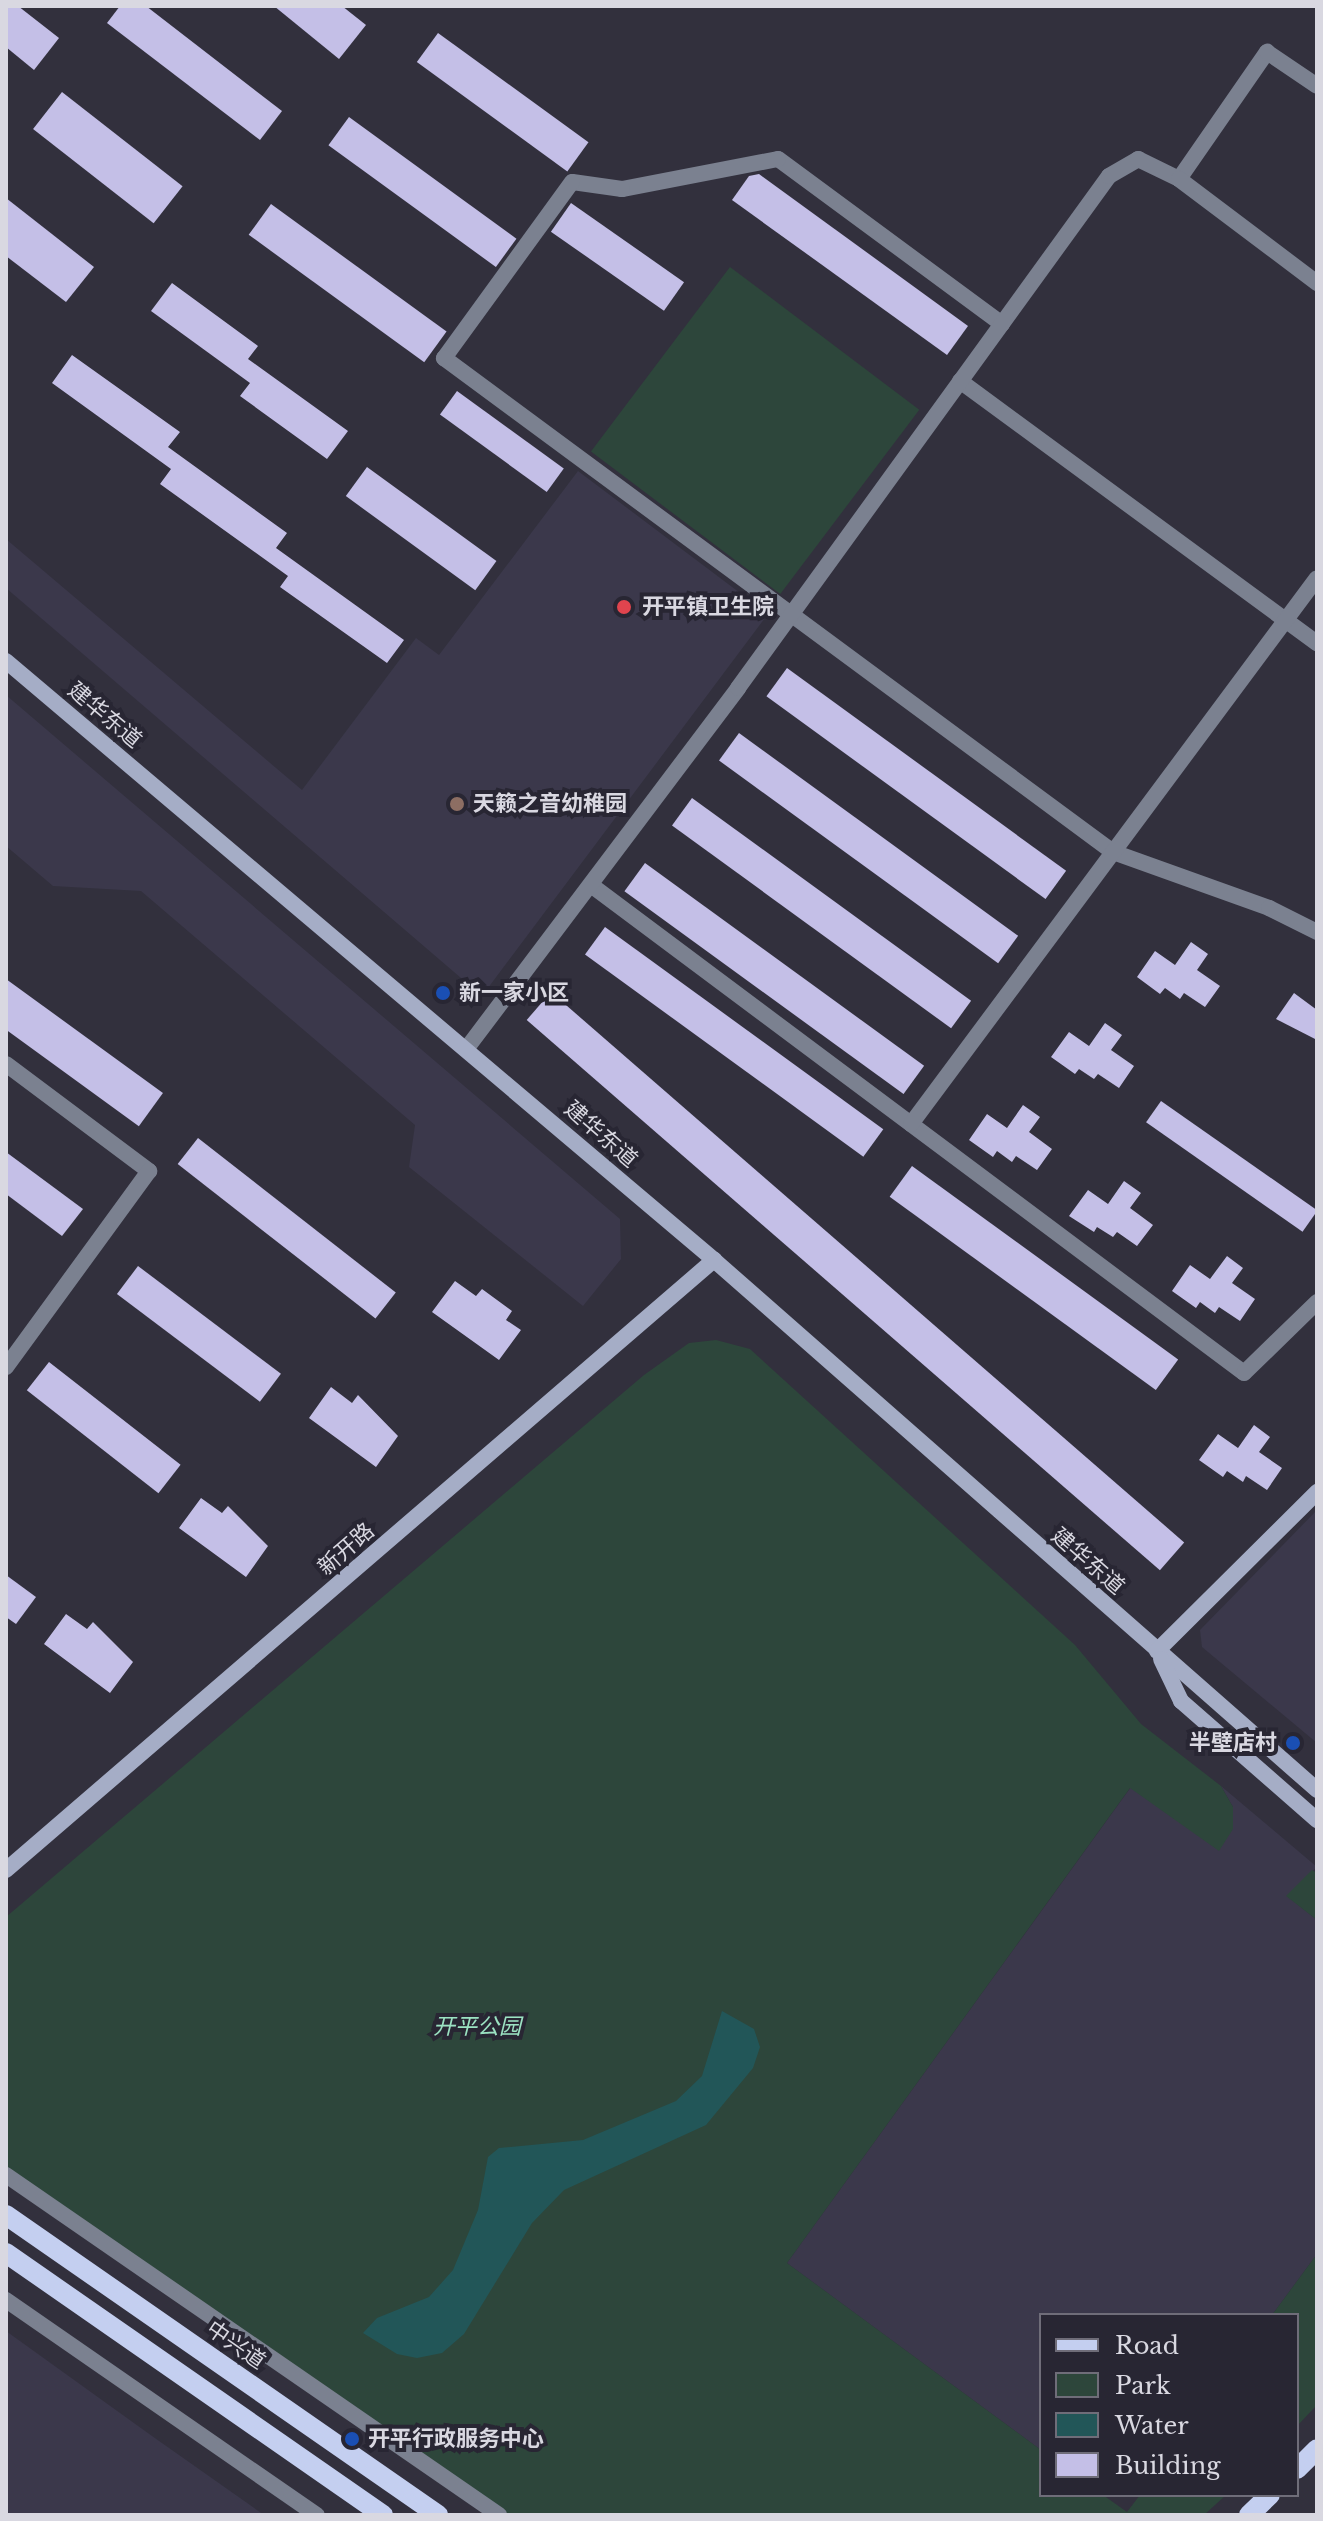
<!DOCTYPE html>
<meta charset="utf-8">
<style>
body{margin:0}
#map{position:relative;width:1323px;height:2521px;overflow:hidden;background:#32303d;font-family:"Libre Baskerville","Noto Sans SC",serif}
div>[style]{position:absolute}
.built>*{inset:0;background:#3b384b}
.green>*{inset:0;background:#2d463b;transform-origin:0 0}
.water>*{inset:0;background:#225658}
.building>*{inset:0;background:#c4bfe7;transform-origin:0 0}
.street>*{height:16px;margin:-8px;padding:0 8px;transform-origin:8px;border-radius:8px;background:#7b8190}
.secondary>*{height:16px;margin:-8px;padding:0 8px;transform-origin:8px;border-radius:8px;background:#a5adc6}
.primary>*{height:20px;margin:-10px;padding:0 10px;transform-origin:10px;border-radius:10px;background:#c4cff0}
.dots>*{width:22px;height:22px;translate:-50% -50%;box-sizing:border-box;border:4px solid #282633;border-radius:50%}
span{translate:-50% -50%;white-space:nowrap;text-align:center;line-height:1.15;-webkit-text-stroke:8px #282633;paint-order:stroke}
.poi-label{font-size:22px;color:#d9d8e1;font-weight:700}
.left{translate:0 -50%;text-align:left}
.right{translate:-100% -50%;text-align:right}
.street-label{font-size:22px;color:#d9d8e1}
.park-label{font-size:22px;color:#9be2c2;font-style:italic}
.frame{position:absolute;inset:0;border:8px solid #d9d8e1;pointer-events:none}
.legend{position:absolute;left:1039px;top:2313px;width:260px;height:184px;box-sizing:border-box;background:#282633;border:2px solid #6f6d79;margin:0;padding:10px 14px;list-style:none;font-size:24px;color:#d9d8e1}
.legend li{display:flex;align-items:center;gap:16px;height:40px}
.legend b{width:40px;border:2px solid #6f6d79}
</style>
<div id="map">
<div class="built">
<div style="clip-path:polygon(578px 471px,768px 614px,482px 996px,6px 588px,6px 539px,302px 790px,416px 638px,439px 655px)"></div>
<div style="clip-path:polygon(6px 695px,620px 1219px,621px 1259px,583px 1306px,409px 1167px,415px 1125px,141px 891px,53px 886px,6px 846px)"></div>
<div style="clip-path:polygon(1317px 1510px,1317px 1743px,1202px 1647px,1200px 1630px)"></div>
<div style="clip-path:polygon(1221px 1786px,1317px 1867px,1287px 1896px,1317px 1920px,1317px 2254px,1272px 2315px,1041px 2315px,1041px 2450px,787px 2263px,1131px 1787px,1233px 1807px)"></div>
<div style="clip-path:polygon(6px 2331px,152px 2436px,264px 2515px,6px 2515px)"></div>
</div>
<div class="green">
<div style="left:730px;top:267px;width:237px;height:231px;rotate:37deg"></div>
<div style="clip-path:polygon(716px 1340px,750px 1349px,1075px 1645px,1141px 1724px,1221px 1786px,1233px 1807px,1233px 1829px,1219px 1851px,1130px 1788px,787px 2263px,1041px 2450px,1041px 2495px,1103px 2495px,1127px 2512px,1140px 2495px,1226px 2495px,1204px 2515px,502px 2515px,6px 2179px,6px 1917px,644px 1375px,689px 1343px)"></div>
<div style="clip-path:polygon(1312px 1870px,1317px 1873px,1317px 1920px,1286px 1896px)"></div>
<div style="clip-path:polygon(1317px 2254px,1317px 2405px,1297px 2426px,1297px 2315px,1272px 2315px)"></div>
</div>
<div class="water">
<div style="clip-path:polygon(722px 2011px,754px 2029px,760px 2047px,753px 2068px,706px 2125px,564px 2190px,532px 2223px,464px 2334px,442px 2353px,417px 2358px,397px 2354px,363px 2333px,377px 2318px,429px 2297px,453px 2270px,478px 2210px,488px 2157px,499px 2148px,583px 2140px,676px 2101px,702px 2076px)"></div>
</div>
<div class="building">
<div style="clip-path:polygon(6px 6px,18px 6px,59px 38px,34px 70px,6px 47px)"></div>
<div style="clip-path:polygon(120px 6px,146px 6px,282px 111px,260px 140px,107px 23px)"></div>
<div style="clip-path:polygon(274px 6px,342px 6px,366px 25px,339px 59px)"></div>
<div style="left:438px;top:33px;width:186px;height:36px;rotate:36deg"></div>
<div style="left:62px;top:92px;width:153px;height:47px;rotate:38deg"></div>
<div style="left:349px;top:117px;width:207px;height:35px;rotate:36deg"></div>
<div style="clip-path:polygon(759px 174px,968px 326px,947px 355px,732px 200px,749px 176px)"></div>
<div style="clip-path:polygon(6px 198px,94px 267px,66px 302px,6px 256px)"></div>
<div style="left:571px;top:203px;width:138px;height:35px;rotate:35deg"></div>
<div style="left:271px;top:204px;width:217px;height:38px;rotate:36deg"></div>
<div style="clip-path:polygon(172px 283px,258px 346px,248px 359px,348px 431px,327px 459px,240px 396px,250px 383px,151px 311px)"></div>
<div style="clip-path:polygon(72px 355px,180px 432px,168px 447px,287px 533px,276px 548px,404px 640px,387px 663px,280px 587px,288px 576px,160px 484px,171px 469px,52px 383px)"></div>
<div style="left:457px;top:391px;width:132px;height:29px;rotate:36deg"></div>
<div style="left:367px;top:467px;width:160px;height:36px;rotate:36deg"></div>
<div style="left:787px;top:668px;width:345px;height:35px;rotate:36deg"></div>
<div style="left:739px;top:733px;width:345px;height:34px;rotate:36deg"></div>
<div style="left:692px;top:798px;width:345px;height:34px;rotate:36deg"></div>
<div style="left:645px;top:863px;width:345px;height:35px;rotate:36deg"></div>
<div style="left:605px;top:927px;width:344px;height:34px;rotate:36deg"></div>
<div style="clip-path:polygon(1191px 942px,1208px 954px,1197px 970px,1220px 986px,1205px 1007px,1184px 993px,1180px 999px,1165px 988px,1160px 994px,1137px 977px,1155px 951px,1175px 965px)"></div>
<div style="left:6px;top:979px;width:194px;height:41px;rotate:36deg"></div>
<div style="left:551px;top:992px;width:839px;height:37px;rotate:41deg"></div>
<div style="clip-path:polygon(1294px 993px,1317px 1010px,1317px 1040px,1276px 1019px)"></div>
<div style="clip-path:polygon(1105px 1023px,1122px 1035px,1111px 1050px,1134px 1066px,1119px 1088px,1098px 1074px,1094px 1079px,1079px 1069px,1075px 1074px,1051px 1057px,1069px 1032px,1089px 1046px)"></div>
<div style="left:1161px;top:1101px;width:191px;height:26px;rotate:35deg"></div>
<div style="clip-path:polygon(1023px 1105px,1040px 1117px,1029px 1132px,1052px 1149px,1037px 1170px,1016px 1156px,1012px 1162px,997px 1151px,993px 1157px,969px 1140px,987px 1114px,1007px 1128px)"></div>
<div style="left:198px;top:1138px;width:251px;height:33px;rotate:38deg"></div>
<div style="clip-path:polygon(6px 1152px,83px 1209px,62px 1236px,6px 1194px)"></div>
<div style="left:912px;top:1166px;width:329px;height:38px;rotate:36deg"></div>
<div style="clip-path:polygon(1124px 1181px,1141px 1193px,1130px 1208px,1153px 1225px,1137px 1246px,1117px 1232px,1113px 1237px,1097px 1227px,1094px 1232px,1069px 1216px,1088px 1190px,1108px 1204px)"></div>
<div style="clip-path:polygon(1227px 1256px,1243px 1268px,1232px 1283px,1255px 1299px,1240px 1321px,1219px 1307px,1215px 1313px,1200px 1302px,1196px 1308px,1172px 1291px,1190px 1265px,1210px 1279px)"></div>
<div style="left:138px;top:1266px;width:179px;height:35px;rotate:37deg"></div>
<div style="clip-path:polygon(455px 1281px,476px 1296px,482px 1289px,512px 1311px,506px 1320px,521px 1330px,499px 1360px,432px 1312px)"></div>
<div style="left:49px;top:1362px;width:167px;height:36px;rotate:38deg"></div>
<div style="clip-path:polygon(331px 1387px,352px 1403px,358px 1395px,398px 1436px,376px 1467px,309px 1418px)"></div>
<div style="clip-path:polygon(1254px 1425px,1270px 1437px,1259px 1452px,1282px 1468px,1267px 1490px,1246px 1476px,1243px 1482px,1227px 1471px,1223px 1477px,1199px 1460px,1218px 1434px,1238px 1448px)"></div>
<div style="clip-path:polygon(201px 1498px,222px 1513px,228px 1506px,268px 1546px,246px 1577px,179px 1528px)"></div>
<div style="clip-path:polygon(6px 1575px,36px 1597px,16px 1624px,6px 1617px)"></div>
<div style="clip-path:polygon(66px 1614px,87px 1629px,93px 1622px,133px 1662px,110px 1693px,44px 1644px)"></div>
</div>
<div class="street">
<div style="left:1179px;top:179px;width:155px;rotate:-55.3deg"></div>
<div style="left:1267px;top:52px;width:60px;rotate:34.2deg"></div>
<div style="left:1002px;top:324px;width:278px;rotate:-143.6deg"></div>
<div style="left:778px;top:159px;width:159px;rotate:169.1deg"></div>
<div style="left:622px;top:189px;width:50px;rotate:-172deg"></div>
<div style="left:572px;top:182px;width:218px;rotate:126deg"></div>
<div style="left:444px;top:358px;width:832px;rotate:36.44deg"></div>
<div style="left:1113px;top:852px;width:166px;rotate:19.7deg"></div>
<div style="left:1269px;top:908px;width:54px;rotate:26.6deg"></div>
<div style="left:960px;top:381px;width:443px;rotate:36.3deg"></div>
<div style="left:591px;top:885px;width:815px;rotate:36.77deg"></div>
<div style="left:1244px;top:1373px;width:102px;rotate:-44.2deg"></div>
<div style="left:467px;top:1048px;width:451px;rotate:-53deg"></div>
<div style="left:738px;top:688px;width:632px;rotate:-54.07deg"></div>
<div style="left:1109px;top:176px;width:34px;rotate:-30deg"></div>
<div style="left:1138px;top:159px;width:46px;rotate:26deg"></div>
<div style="left:1179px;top:179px;width:173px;rotate:37deg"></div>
<div style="left:6px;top:1064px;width:179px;rotate:36.8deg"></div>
<div style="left:149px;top:1171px;width:243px;rotate:126.1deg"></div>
<div style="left:911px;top:1124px;width:680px;rotate:-53.37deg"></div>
<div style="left:6px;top:2175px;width:599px;rotate:34.59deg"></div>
<div style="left:6px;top:2300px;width:378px;rotate:34.7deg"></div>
</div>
<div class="secondary">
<div style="left:6px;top:661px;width:927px;rotate:40.23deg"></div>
<div style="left:714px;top:1260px;width:803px;rotate:41.31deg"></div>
<div style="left:1157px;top:1651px;width:226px;rotate:-44.8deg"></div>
<div style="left:1161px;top:1659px;width:47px;rotate:64.5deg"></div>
<div style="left:1181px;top:1701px;width:181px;rotate:41.2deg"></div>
<div style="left:6px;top:1870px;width:935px;rotate:-40.75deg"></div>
</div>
<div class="primary">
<div style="left:6px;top:2215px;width:526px;rotate:34.78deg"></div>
<div style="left:6px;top:2253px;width:459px;rotate:34.8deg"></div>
<div style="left:1297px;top:2469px;width:28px;rotate:-45deg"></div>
<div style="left:1249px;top:2515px;width:29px;rotate:-44deg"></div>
</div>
<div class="dots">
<div style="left:624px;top:607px;background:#e0444e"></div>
<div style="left:457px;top:804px;background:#8d6e63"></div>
<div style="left:443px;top:993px;background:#1a4fb4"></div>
<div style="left:1293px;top:1743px;background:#1a4fb4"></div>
<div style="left:352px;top:2439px;background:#1a4fb4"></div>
</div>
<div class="poi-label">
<span class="left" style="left:642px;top:607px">开平镇卫生院</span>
<span class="left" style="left:473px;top:804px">天籁之音幼稚园</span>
<span class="left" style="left:459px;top:993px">新一家小区</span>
<span class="right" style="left:1277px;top:1743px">半壁店村</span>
<span class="left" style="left:368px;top:2439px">开平行政服务中心</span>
</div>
<div class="street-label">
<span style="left:105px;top:715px;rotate:40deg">建华东道</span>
<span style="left:601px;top:1134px;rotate:41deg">建华东道</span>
<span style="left:346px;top:1549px;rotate:-41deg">新开路</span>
<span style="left:1088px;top:1561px;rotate:41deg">建华东道</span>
<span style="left:236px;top:2345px;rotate:35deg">中兴道</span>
</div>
<div class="park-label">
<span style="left:477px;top:2027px">开平公园</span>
</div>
<div class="frame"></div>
<ul class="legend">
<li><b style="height:10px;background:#c4cff0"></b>Road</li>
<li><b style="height:22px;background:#2d463b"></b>Park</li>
<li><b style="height:22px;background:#225658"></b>Water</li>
<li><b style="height:22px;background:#c4bfe7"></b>Building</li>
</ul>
</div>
